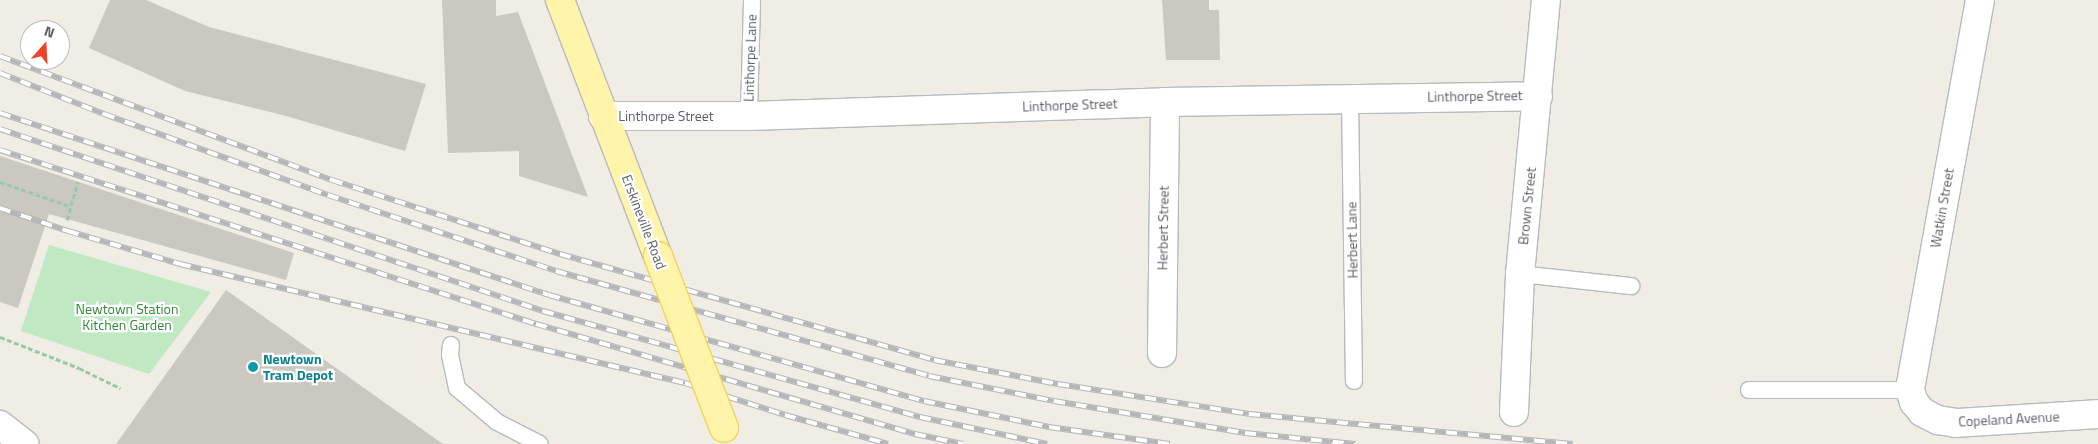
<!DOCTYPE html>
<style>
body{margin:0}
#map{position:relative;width:2098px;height:444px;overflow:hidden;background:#efede4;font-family:"Titillium Web",sans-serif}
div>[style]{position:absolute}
.green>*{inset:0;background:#c0e8c2}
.building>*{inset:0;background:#cac8c1}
.path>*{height:3px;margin-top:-1.5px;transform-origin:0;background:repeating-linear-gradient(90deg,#99c9a9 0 5px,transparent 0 7.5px)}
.roads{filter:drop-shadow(1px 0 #b7babf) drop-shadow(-1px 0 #b7babf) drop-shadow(0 1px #b7babf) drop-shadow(0 -1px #b7babf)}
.service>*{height:16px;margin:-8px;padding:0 8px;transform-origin:8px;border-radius:8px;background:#fff}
.minor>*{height:28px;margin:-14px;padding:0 14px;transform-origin:14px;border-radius:14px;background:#fff}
.primary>*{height:28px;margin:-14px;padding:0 14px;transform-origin:14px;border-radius:14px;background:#fff5aa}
.rail>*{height:5.5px;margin-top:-2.75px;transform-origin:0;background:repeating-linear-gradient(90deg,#fff 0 11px,#b5b6b7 0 22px);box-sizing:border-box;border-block:1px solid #b5b6b7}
.bridges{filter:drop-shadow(1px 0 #f7d156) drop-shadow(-1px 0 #f7d156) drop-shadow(0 1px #f7d156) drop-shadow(0 -1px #f7d156)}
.primary-bridge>*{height:28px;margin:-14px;padding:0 14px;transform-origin:14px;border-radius:14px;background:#fff5aa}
.dots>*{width:14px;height:14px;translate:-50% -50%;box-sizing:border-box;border:2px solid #fff;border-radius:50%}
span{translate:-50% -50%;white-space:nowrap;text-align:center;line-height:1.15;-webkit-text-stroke:4.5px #fff;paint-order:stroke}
.street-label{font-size:14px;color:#5c6066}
.park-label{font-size:14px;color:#32873a}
.culture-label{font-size:14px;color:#0d838f;font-weight:700}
.left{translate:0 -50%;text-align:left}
.north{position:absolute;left:20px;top:20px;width:50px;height:50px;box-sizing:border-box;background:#fff;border:1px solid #bebfc2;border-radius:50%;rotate:19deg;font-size:14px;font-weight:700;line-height:20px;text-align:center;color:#5c6066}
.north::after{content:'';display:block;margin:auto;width:18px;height:22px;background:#f0422a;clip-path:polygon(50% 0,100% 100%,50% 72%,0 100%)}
</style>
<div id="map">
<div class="green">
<div style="clip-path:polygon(49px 245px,211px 292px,149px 374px,21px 331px)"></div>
</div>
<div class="building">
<div style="clip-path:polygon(110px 0,146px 0,209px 27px,426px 84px,405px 151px,286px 116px,185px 91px,89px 48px)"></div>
<div style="clip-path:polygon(442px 0,496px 0,496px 16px,518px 12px,588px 197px,519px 176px,519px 151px,448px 153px)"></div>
<div style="clip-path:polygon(1162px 0,1209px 0,1209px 10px,1219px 10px,1220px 60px,1166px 60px)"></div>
<div style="clip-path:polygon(0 156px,294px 253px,286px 280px,49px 214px,18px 308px,0 302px)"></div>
<div style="clip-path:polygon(226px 290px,443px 444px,116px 444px)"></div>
</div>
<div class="path">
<div style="left:0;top:182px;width:74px;rotate:18.9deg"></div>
<div style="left:67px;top:220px;width:40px;rotate:-74deg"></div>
<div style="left:0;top:337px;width:85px;rotate:21.4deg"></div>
<div style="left:79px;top:368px;width:46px;rotate:26deg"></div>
</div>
<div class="roads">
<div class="service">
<div style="left:1350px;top:98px;width:283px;rotate:89.2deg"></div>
<div style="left:749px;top:116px;width:116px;rotate:-88.5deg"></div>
<div style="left:1520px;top:274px;width:112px;rotate:6.2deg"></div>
<div style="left:451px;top:345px;width:10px;rotate:96deg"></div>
<div style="left:450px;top:355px;width:34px;rotate:78deg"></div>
<div style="left:457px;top:388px;width:52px;rotate:40.4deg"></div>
<div style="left:497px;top:422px;width:48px;rotate:27.1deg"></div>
<div style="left:1749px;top:390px;width:161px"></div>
</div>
<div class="minor">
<div style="left:1980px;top:0;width:396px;rotate:100.2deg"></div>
<div style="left:1910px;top:390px;width:13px;rotate:72deg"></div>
<div style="left:1914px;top:402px;width:13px;rotate:51deg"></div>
<div style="left:1922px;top:412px;width:18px;rotate:27deg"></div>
<div style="left:1938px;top:420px;width:18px;rotate:9deg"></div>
<div style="left:1956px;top:423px;width:142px;rotate:-3.6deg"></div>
<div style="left:603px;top:116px;width:146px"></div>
<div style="left:749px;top:116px;width:416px;rotate:-1.9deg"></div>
<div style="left:1165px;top:102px;width:373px;rotate:-0.9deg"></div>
<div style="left:1162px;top:353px;width:251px;rotate:-89.3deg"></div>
<div style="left:1514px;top:412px;width:138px;rotate:-87.5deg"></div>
<div style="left:1520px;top:274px;width:275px;rotate:-84.6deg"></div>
<div style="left:0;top:425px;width:31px;rotate:38deg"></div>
</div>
<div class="primary">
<div style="left:560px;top:0;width:274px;rotate:69.1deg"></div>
</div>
</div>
<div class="rail">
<div style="left:0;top:56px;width:354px;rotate:20.5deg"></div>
<div style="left:332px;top:180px;width:240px;rotate:18deg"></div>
<div style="left:560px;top:254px;width:389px;rotate:15.8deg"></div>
<div style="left:934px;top:360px;width:126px;rotate:11deg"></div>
<div style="left:1058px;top:384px;width:193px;rotate:8.9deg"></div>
<div style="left:1249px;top:414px;width:325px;rotate:5.3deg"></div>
<div style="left:0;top:73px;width:112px;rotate:21.5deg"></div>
<div style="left:104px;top:114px;width:238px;rotate:19.9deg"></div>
<div style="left:328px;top:195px;width:240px;rotate:18.4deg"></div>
<div style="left:556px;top:271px;width:387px;rotate:15.7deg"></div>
<div style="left:929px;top:376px;width:127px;rotate:11.3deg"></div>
<div style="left:1054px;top:401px;width:194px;rotate:9.5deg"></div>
<div style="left:1245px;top:433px;width:111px;rotate:5.7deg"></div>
<div style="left:0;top:113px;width:578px;rotate:18.34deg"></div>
<div style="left:549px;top:295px;width:390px;rotate:15.8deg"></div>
<div style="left:924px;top:401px;width:128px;rotate:11.7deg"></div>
<div style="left:1049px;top:427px;width:122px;rotate:8deg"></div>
<div style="left:0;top:129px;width:573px;rotate:18.53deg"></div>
<div style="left:543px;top:311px;width:392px;rotate:15.7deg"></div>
<div style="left:920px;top:417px;width:130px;rotate:12deg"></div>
<div style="left:0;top:150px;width:564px;rotate:17.98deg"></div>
<div style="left:536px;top:324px;width:395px;rotate:16.2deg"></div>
<div style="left:915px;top:434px;width:49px;rotate:11.8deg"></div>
<div style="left:0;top:208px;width:72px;rotate:18.7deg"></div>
<div style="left:68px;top:231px;width:117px;rotate:16.4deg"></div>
<div style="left:180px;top:264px;width:519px;rotate:13.26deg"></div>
<div style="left:685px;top:383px;width:105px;rotate:17.7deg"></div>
<div style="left:785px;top:415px;width:107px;rotate:15.7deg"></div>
</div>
<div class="bridges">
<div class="primary-bridge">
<div style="left:658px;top:256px;width:184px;rotate:69deg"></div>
</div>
</div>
<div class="dots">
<div style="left:253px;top:367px;background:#0f9aa8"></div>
</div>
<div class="street-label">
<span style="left:750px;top:58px;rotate:-88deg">Linthorpe Lane</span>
<span style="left:1475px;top:96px;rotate:-1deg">Linthorpe Street</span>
<span style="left:1070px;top:105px;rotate:-2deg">Linthorpe Street</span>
<span style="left:666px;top:116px">Linthorpe Street</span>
<span style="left:1527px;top:206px;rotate:-84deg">Brown Street</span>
<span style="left:1942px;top:208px;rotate:-80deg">Watkin Street</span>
<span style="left:644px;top:222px;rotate:69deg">Erskineville Road</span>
<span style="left:1163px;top:228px;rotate:-89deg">Herbert Street</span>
<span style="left:1352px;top:240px;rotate:-91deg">Herbert Lane</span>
<span style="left:2009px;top:419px;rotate:-3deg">Copeland Avenue</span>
</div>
<div class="park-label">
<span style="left:127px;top:317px">Newtown Station<br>Kitchen Garden</span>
</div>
<div class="culture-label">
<span class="left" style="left:263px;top:367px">Newtown<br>Tram Depot</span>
</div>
<div class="north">N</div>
</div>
